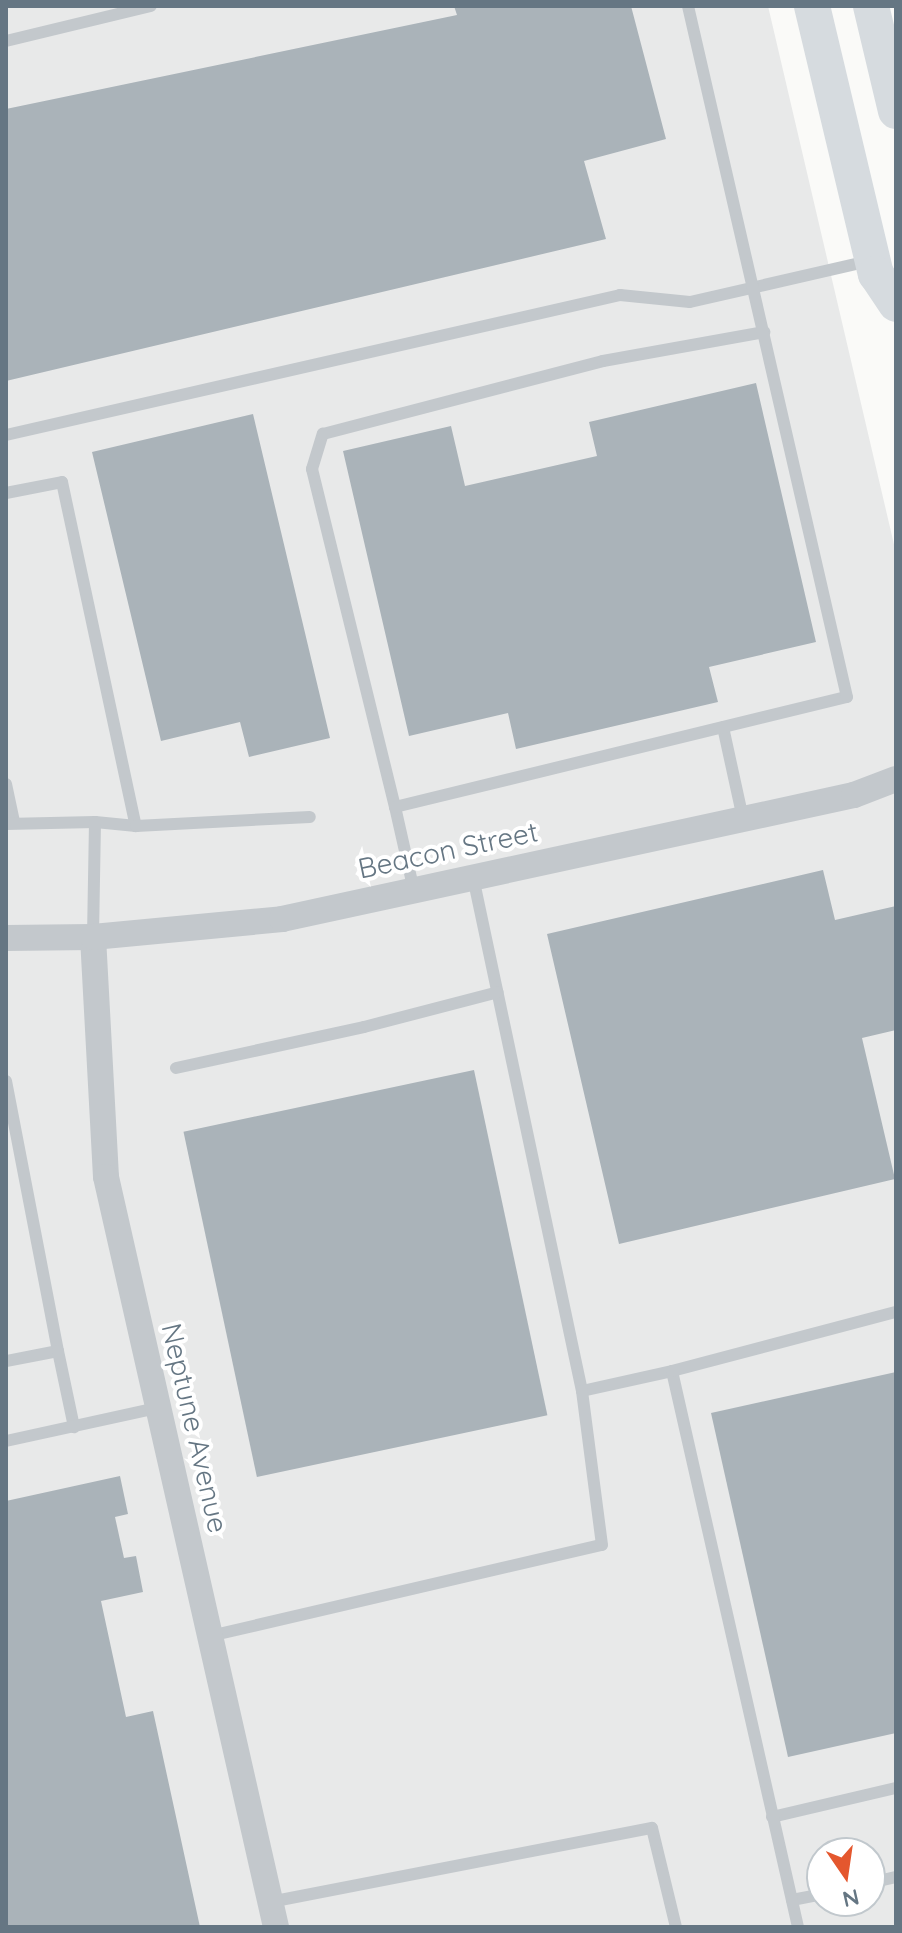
<!DOCTYPE html>
<style>
body{margin:0}
#map{position:relative;width:902px;height:1933px;overflow:hidden;background:#fafaf8;font-family:Quicksand,sans-serif}
div>[style]{position:absolute}
.built>*{inset:0;background:#e8e9e9}
.building>*{inset:0;background:#aab3b9;transform-origin:0 0}
.lane>*{height:12px;margin:-6px;padding:0 6px;transform-origin:6px;border-radius:6px;background:#c3c8cc}
.street>*{height:26px;margin:-13px;padding:0 13px;transform-origin:13px;border-radius:13px;background:#c3c8cc}
.secondary>*{height:36px;margin:-18px;padding:0 18px;transform-origin:18px;border-radius:18px;background:#d6dbdf}
span{translate:-50% -50%;white-space:nowrap;text-align:center;line-height:1.15;-webkit-text-stroke:8px #fff;paint-order:stroke}
.street-label{font-size:28px;color:#657683}
.frame{position:absolute;inset:0;border:8px solid #657683;pointer-events:none}
.north{position:absolute;left:806px;top:1837px;width:80px;height:80px;box-sizing:border-box;background:#fff;border:2px solid #c1c8cd;border-radius:50%;rotate:167deg;font-size:22px;font-weight:700;line-height:32px;text-align:center;color:#657683}
.north::after{content:'';display:block;margin:auto;width:28px;height:36px;background:#e4572e;clip-path:polygon(50% 0,100% 100%,50% 72%,0 100%)}
</style>
<div id="map">
<div class="built">
<div style="clip-path:polygon(evenodd,6px 6px,768px 6px,896px 553px,896px 1927px,6px 1927px,6px 6px,822px 1853px,870px 1853px,870px 1901px,822px 1901px,822px 1853px)"></div>
</div>
<div class="building">
<div style="clip-path:polygon(454px 6px,631px 6px,666px 139px,584px 161px,606px 239px,6px 381px,6px 109px,457px 15px)"></div>
<div style="clip-path:polygon(756px 383px,816px 642px,709px 667px,718px 702px,516px 749px,508px 713px,409px 736px,343px 451px,451px 426px,465px 486px,597px 456px,589px 422px)"></div>
<div style="clip-path:polygon(253px 414px,330px 738px,249px 757px,240px 722px,161px 741px,92px 452px)"></div>
<div style="clip-path:polygon(823px 870px,835px 920px,896px 906px,896px 1030px,862px 1038px,895px 1179px,619px 1244px,547px 934px)"></div>
<div style="left:474px;top:1070px;width:353px;height:297px;rotate:78deg"></div>
<div style="clip-path:polygon(896px 1372px,896px 1733px,788px 1757px,711px 1413px)"></div>
<div style="clip-path:polygon(120px 1476px,128px 1514px,115px 1517px,124px 1558px,136px 1556px,143px 1592px,101px 1601px,126px 1717px,153px 1711px,200px 1927px,6px 1927px,6px 1501px)"></div>
</div>
<div class="lane">
<div style="left:6px;top:41px;width:149px;rotate:-13.6deg"></div>
<div style="left:6px;top:435px;width:630px;rotate:-12.84deg"></div>
<div style="left:620px;top:295px;width:70px;rotate:5.7deg"></div>
<div style="left:690px;top:302px;width:184px;rotate:-12.9deg"></div>
<div style="left:6px;top:493px;width:57px;rotate:-11.1deg"></div>
<div style="left:62px;top:482px;width:352px;rotate:77.9deg"></div>
<div style="left:136px;top:826px;width:41px;rotate:-174.4deg"></div>
<div style="left:723px;top:727px;width:94px;rotate:77.7deg"></div>
<div style="left:6px;top:784px;width:39px;rotate:78deg"></div>
<div style="left:395px;top:807px;width:348px;rotate:-103.8deg"></div>
<div style="left:312px;top:469px;width:37px;rotate:-73deg"></div>
<div style="left:323px;top:434px;width:289px;rotate:-14.6deg"></div>
<div style="left:603px;top:361px;width:164px;rotate:-10.2deg"></div>
<div style="left:6px;top:824px;width:89px;rotate:-1.3deg"></div>
<div style="left:95px;top:822px;width:115px;rotate:91deg"></div>
<div style="left:136px;top:826px;width:174px;rotate:-3deg"></div>
<div style="left:473px;top:877px;width:525px;rotate:78.03deg"></div>
<div style="left:582px;top:1391px;width:92px;rotate:-12.5deg"></div>
<div style="left:414px;top:891px;width:86px;rotate:-102.7deg"></div>
<div style="left:395px;top:807px;width:465px;rotate:-13.7deg"></div>
<div style="left:847px;top:697px;width:709px;rotate:-102.96deg"></div>
<div style="left:176px;top:1068px;width:192px;rotate:-12.3deg"></div>
<div style="left:364px;top:1027px;width:138px;rotate:-14.6deg"></div>
<div style="left:6px;top:1081px;width:275px;rotate:79.1deg"></div>
<div style="left:58px;top:1351px;width:53px;rotate:169.1deg"></div>
<div style="left:58px;top:1351px;width:78px;rotate:78.1deg"></div>
<div style="left:6px;top:1441px;width:155px;rotate:-12.3deg"></div>
<div style="left:210px;top:1636px;width:402px;rotate:-13.1deg"></div>
<div style="left:602px;top:1545px;width:155px;rotate:-97.4deg"></div>
<div style="left:772px;top:1817px;width:127px;rotate:-13.2deg"></div>
<div style="left:870px;top:1883px;width:27px;rotate:-13deg"></div>
<div style="left:792px;top:1900px;width:31px;rotate:-11deg"></div>
<div style="left:270px;top:1902px;width:389px;rotate:-11deg"></div>
<div style="left:652px;top:1828px;width:102px;rotate:76.4deg"></div>
<div style="left:798px;top:1927px;width:570px;rotate:-102.77deg"></div>
<div style="left:672px;top:1371px;width:232px;rotate:-14.8deg"></div>
</div>
<div class="street">
<div style="left:93px;top:937px;width:240px;rotate:86.9deg"></div>
<div style="left:106px;top:1177px;width:769px;rotate:77.23deg"></div>
<div style="left:6px;top:938px;width:87px;rotate:-0.7deg"></div>
<div style="left:93px;top:937px;width:190px;rotate:-5.4deg"></div>
<div style="left:282px;top:919px;width:585px;rotate:-12.23deg"></div>
<div style="left:854px;top:795px;width:45px;rotate:-20.9deg"></div>
</div>
<div class="secondary">
<div style="left:812px;top:6px;width:276px;rotate:76.6deg"></div>
<div style="left:876px;top:274px;width:36px;rotate:56deg"></div>
<div style="left:871px;top:6px;width:108px;rotate:76.6deg"></div>
</div>
<div class="street-label">
<span style="left:448px;top:850px;rotate:-12deg">Beacon Street</span>
<span style="left:195px;top:1428px;rotate:77deg">Neptune Avenue</span>
</div>
<div class="frame"></div>
<div class="north">N</div>
</div>
